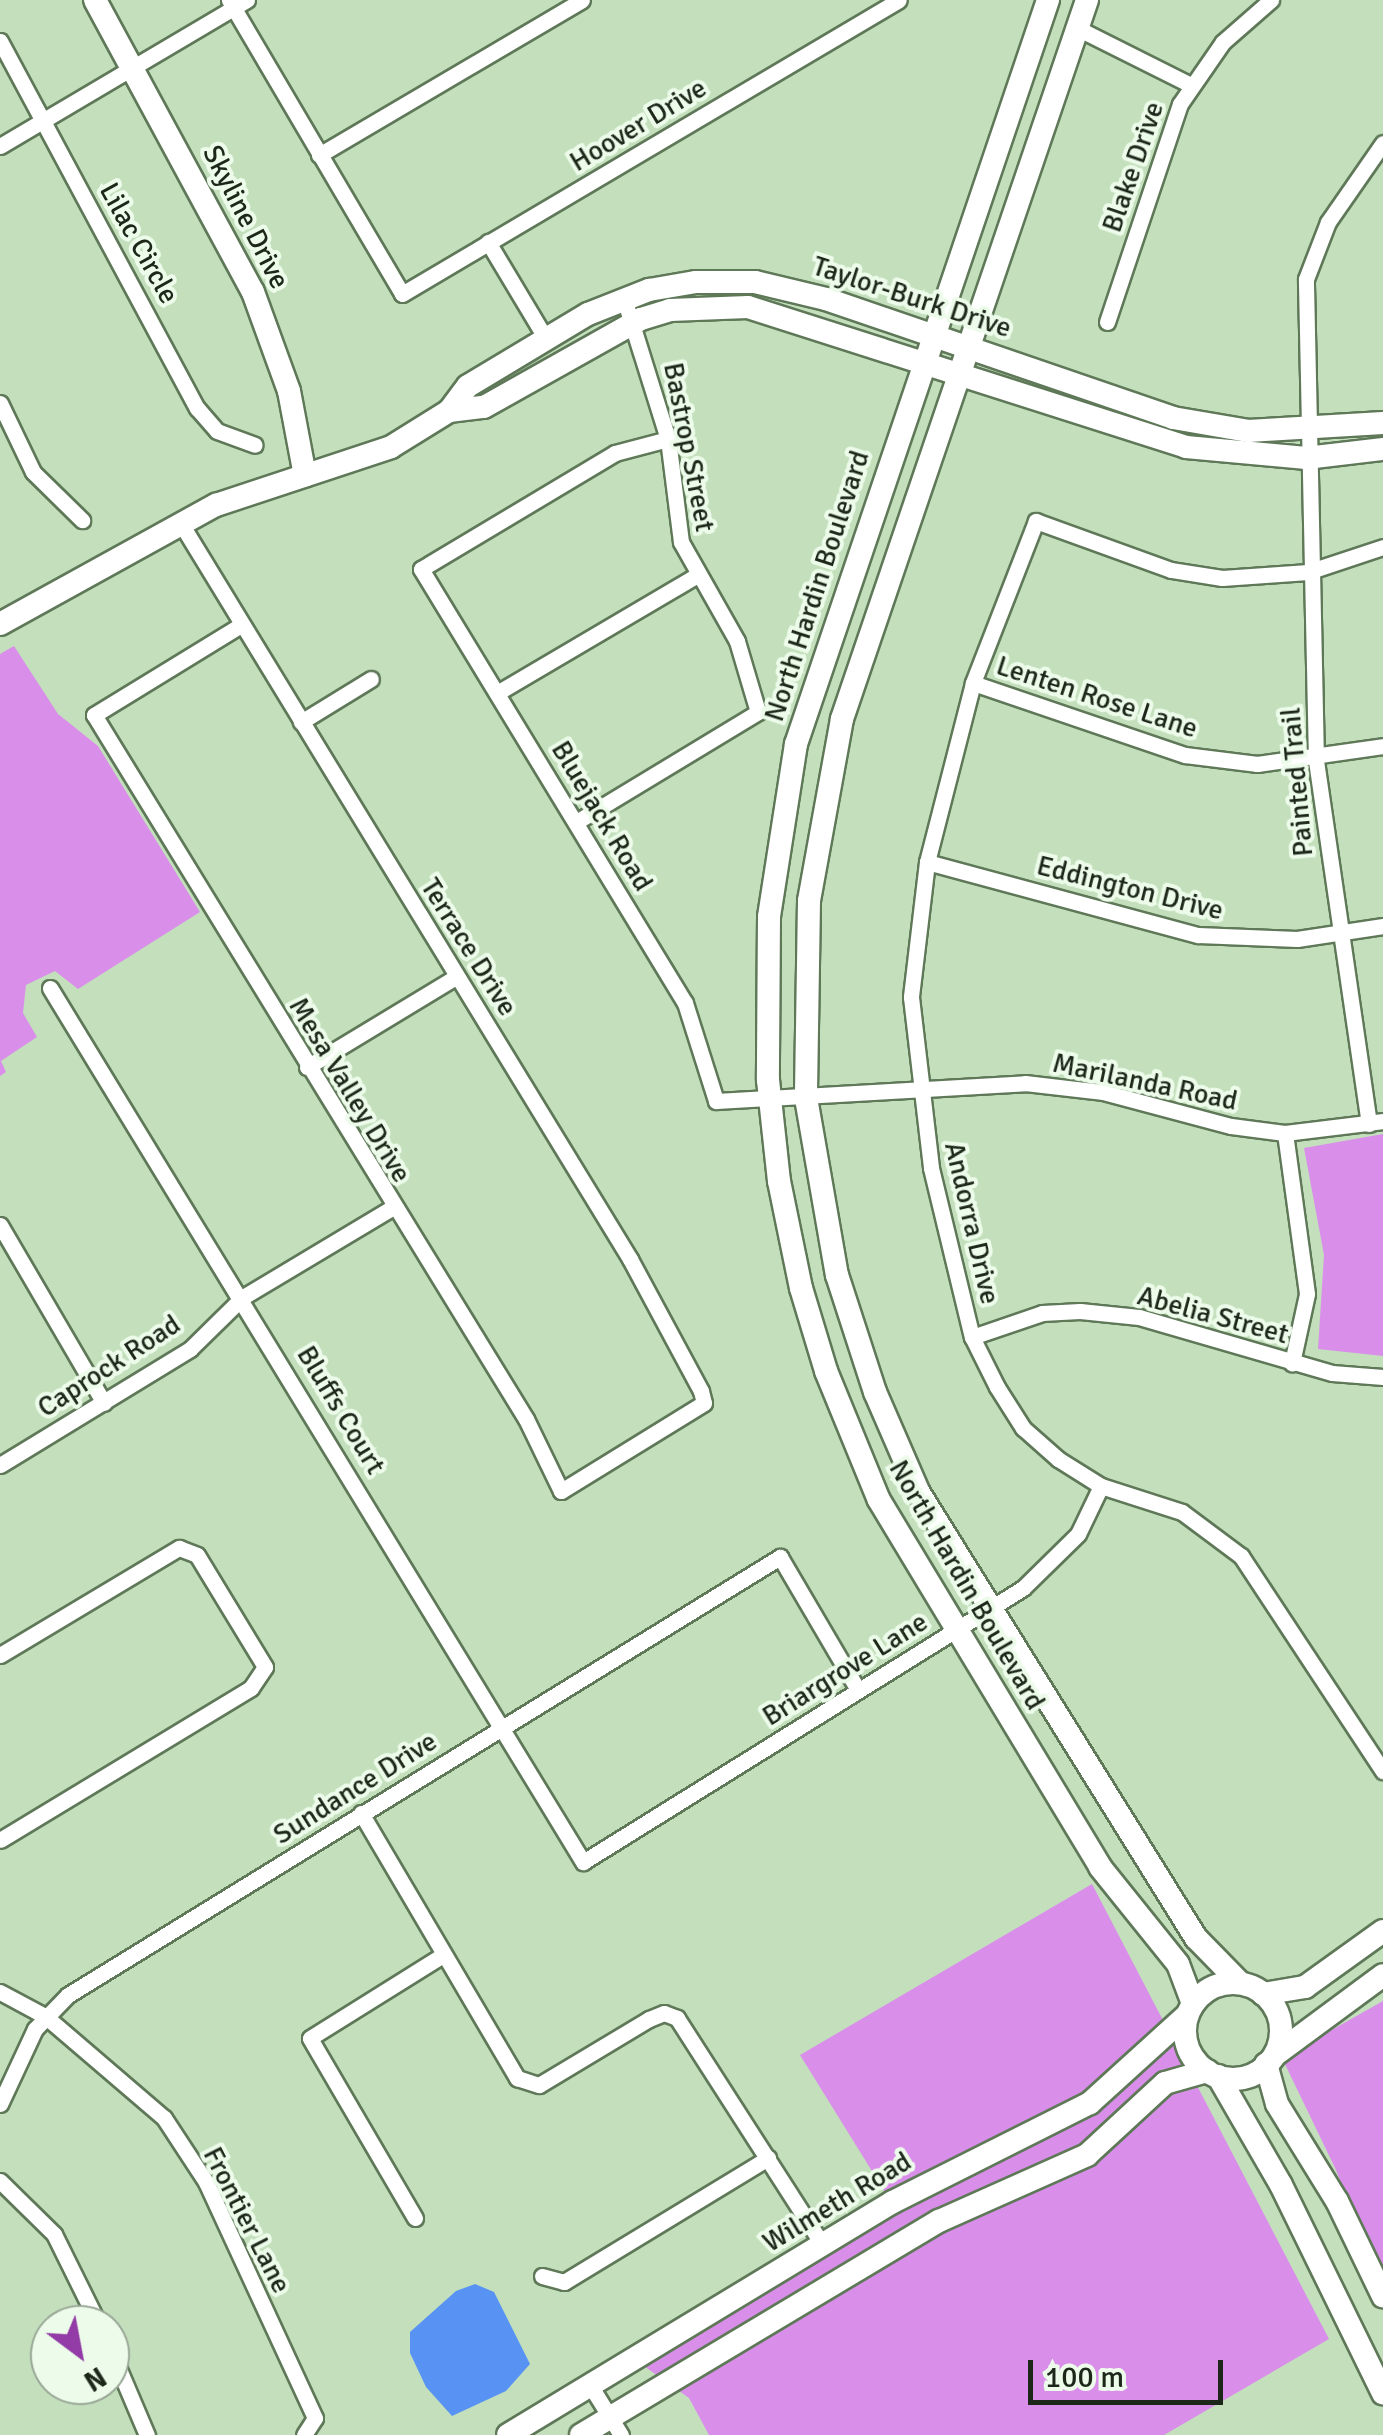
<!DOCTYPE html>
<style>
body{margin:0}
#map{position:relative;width:1383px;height:2435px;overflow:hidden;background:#c3dfbc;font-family:Signika,sans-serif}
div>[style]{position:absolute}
.green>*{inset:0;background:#d98fea}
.water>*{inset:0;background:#5893f3}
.roads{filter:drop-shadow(2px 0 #5e7858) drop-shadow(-2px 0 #5e7858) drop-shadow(0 2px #5e7858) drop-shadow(0 -2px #5e7858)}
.street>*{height:15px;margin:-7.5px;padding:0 7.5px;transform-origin:7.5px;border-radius:7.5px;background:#fff}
.secondary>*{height:22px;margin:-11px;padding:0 11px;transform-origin:11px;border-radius:11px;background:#fff}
.secondary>.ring{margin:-11px;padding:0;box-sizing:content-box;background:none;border:22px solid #fff;border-radius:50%}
span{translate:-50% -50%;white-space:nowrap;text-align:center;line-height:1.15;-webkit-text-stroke:8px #edfcea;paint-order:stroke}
.street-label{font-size:28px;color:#1c271a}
.north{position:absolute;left:30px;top:2305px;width:100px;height:100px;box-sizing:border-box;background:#edfcea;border:2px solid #99a797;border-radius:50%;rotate:148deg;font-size:28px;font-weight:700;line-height:40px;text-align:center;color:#1c271a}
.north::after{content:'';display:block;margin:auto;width:35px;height:45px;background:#933ba7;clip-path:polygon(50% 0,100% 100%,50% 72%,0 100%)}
.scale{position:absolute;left:1028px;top:2360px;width:195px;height:45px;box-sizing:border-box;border:5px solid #1c271a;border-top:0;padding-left:12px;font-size:30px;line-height:35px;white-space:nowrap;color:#1c271a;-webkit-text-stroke:8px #edfcea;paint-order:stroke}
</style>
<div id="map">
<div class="green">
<div style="clip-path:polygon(14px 646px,58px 714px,98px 746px,200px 912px,78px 989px,55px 971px,26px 985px,23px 1013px,37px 1037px,1px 1061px,6px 1072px,0 1076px,0 654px)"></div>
<div style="clip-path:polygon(1383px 1134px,1383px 1356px,1318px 1349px,1324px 1255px,1304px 1148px)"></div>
<div style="clip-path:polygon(1092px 1884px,1329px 2339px,1164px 2435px,709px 2435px,689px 2398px,627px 2354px,888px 2197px,800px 2055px)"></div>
<div style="clip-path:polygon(1383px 2001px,1383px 2292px,1336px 2170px,1282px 2058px)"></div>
</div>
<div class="water">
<div style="clip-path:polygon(475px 2284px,494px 2292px,530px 2364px,506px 2391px,452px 2416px,426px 2387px,410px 2353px,410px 2332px,456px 2291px)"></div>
</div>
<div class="roads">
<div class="street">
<div style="left:229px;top:0;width:341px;rotate:59.5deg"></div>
<div style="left:402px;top:294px;width:577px;rotate:-30.61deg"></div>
<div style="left:1077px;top:28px;width:127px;rotate:26.6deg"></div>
<div style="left:0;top:41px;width:417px;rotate:61.8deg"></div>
<div style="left:197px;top:408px;width:30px;rotate:49deg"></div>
<div style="left:217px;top:431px;width:40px;rotate:20.2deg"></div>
<div style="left:0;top:146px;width:287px;rotate:-30.6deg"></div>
<div style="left:319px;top:155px;width:305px;rotate:-30.5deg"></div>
<div style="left:488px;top:242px;width:113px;rotate:59.1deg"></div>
<div style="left:1107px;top:322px;width:230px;rotate:-71.5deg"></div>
<div style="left:1180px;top:104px;width:75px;rotate:-55.3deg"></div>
<div style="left:1223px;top:42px;width:64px;rotate:-41.2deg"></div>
<div style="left:0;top:403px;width:76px;rotate:64.4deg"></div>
<div style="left:33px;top:472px;width:69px;rotate:44.4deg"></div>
<div style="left:668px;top:439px;width:55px;rotate:165.2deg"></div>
<div style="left:615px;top:453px;width:226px;rotate:149.1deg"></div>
<div style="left:421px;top:569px;width:508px;rotate:58.69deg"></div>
<div style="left:685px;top:1003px;width:103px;rotate:72.4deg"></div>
<div style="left:716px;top:1101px;width:310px;rotate:-3.3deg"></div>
<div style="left:1025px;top:1083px;width:79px;rotate:6.6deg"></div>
<div style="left:1103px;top:1092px;width:132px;rotate:14.9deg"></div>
<div style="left:1231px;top:1126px;width:54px;rotate:7.4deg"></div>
<div style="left:1285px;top:1133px;width:99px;rotate:-7deg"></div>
<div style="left:180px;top:522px;width:864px;rotate:58.59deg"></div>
<div style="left:630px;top:1259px;width:150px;rotate:61.7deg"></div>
<div style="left:701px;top:1391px;width:12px;rotate:76deg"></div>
<div style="left:704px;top:1403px;width:168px;rotate:148.4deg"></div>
<div style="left:561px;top:1491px;width:80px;rotate:-115.9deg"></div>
<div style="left:526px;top:1419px;width:826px;rotate:-121.53deg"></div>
<div style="left:94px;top:715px;width:172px;rotate:-31.5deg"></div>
<div style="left:1383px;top:547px;width:79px;rotate:161.6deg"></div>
<div style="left:1308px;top:572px;width:86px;rotate:176deg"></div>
<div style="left:1222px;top:578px;width:52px;rotate:-171.1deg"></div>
<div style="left:1171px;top:570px;width:144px;rotate:-160.1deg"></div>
<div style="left:1036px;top:521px;width:174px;rotate:111.3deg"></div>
<div style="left:973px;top:683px;width:185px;rotate:104.4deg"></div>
<div style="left:927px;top:862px;width:136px;rotate:96.8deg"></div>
<div style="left:911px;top:997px;width:172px;rotate:83.3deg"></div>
<div style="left:931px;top:1168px;width:174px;rotate:76.4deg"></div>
<div style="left:972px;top:1337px;width:56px;rotate:63.4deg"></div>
<div style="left:997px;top:1387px;width:49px;rotate:57.6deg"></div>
<div style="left:1023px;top:1428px;width:47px;rotate:41.5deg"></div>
<div style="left:1058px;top:1459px;width:51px;rotate:32.1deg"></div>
<div style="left:1101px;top:1486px;width:85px;rotate:17.8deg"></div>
<div style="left:1182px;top:1512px;width:74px;rotate:36.7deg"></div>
<div style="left:1241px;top:1556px;width:258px;rotate:56.6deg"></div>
<div style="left:973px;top:683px;width:224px;rotate:18.8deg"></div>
<div style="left:1185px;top:755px;width:73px;rotate:7.1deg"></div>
<div style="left:1257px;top:764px;width:127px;rotate:-8.1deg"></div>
<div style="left:497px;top:693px;width:232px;rotate:-30.5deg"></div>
<div style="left:301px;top:722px;width:82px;rotate:-31.6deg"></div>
<div style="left:578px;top:821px;width:210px;rotate:-31.2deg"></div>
<div style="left:758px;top:712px;width:74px;rotate:-106.5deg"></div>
<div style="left:737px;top:641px;width:114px;rotate:-119.5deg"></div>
<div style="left:681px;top:542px;width:104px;rotate:-97.2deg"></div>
<div style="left:668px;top:439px;width:147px;rotate:-107.4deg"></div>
<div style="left:927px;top:862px;width:281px;rotate:15.1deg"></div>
<div style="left:1198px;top:935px;width:99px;rotate:2.3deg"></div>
<div style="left:1297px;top:939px;width:87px;rotate:-8.6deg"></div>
<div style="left:50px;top:988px;width:1024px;rotate:58.62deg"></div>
<div style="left:583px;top:1862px;width:518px;rotate:-31.91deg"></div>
<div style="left:1023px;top:1588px;width:77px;rotate:-44.5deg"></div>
<div style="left:1078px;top:1534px;width:53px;rotate:-64.4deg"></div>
<div style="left:307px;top:1067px;width:175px;rotate:-31.2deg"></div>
<div style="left:1369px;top:1124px;width:367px;rotate:-98.3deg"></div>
<div style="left:1316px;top:761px;width:482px;rotate:-91.2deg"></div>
<div style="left:1306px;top:279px;width:61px;rotate:-68.9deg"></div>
<div style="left:1328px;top:222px;width:96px;rotate:-55.2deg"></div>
<div style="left:1285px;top:1133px;width:162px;rotate:82.2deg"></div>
<div style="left:1307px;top:1294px;width:71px;rotate:102.3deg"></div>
<div style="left:0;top:1225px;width:206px;rotate:59.7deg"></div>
<div style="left:972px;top:1337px;width:74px;rotate:-18.9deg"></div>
<div style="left:1042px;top:1313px;width:38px;rotate:-3deg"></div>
<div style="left:1080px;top:1311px;width:59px;rotate:5.8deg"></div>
<div style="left:1139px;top:1317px;width:201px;rotate:16.2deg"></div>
<div style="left:1332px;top:1373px;width:51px;rotate:4.5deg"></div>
<div style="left:0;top:1465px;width:223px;rotate:-31.4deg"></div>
<div style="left:190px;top:1349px;width:74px;rotate:-44.5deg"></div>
<div style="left:243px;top:1297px;width:174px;rotate:-30.9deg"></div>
<div style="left:0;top:1655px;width:209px;rotate:-30.9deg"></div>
<div style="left:179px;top:1548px;width:19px;rotate:21deg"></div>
<div style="left:197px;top:1555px;width:131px;rotate:58.7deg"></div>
<div style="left:265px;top:1667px;width:25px;rotate:124deg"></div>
<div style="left:251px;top:1688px;width:293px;rotate:148.8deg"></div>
<div style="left:361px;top:1813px;width:308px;rotate:59.5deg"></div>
<div style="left:517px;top:2078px;width:23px;rotate:18deg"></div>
<div style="left:539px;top:2085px;width:128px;rotate:-31deg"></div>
<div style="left:649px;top:2019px;width:16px;rotate:-22deg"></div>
<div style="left:664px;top:2013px;width:14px;rotate:21deg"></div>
<div style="left:677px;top:2018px;width:270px;rotate:57.3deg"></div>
<div style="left:0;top:1992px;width:51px;rotate:28.1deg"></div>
<div style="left:45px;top:2016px;width:157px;rotate:40.6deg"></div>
<div style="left:164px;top:2118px;width:77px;rotate:56.7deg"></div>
<div style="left:206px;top:2182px;width:260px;rotate:65.2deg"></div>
<div style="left:315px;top:2418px;width:20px;rotate:123deg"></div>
<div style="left:0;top:2104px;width:83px;rotate:-65deg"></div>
<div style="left:35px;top:2029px;width:47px;rotate:-45.9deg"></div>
<div style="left:68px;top:1995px;width:836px;rotate:-31.6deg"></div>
<div style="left:780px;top:1557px;width:154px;rotate:59.6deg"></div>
<div style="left:0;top:2181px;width:76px;rotate:44.5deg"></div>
<div style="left:54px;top:2234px;width:102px;rotate:63.7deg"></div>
<div style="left:415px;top:2218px;width:208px;rotate:-120.3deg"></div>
<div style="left:310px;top:2038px;width:155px;rotate:-32deg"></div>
<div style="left:542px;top:2276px;width:23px;rotate:15deg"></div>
<div style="left:564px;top:2282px;width:239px;rotate:-31.3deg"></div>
<div style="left:110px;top:2348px;width:95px;rotate:67deg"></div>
<div style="left:590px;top:2385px;width:59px;rotate:58.2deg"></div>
</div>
<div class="secondary">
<div style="left:95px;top:0;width:332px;rotate:61.6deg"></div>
<div style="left:253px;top:292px;width:105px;rotate:70deg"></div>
<div style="left:289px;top:391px;width:86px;rotate:79.3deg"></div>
<div style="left:1048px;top:0;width:786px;rotate:108.71deg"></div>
<div style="left:796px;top:744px;width:175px;rotate:98.9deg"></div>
<div style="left:769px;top:917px;width:163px;rotate:90.4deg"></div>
<div style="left:768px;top:1080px;width:102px;rotate:83.8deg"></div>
<div style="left:779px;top:1181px;width:109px;rotate:78.4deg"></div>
<div style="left:801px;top:1288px;width:87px;rotate:73.2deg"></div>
<div style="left:826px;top:1371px;width:139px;rotate:67.7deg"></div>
<div style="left:879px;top:1500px;width:428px;rotate:58.9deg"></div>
<div style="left:1100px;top:1867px;width:124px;rotate:51.2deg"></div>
<div style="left:1178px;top:1964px;width:43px;rotate:69.4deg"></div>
<div style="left:1087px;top:0;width:760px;rotate:108.82deg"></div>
<div style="left:842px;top:719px;width:185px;rotate:100.3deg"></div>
<div style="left:809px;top:901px;width:197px;rotate:90.9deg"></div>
<div style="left:806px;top:1098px;width:180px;rotate:80.1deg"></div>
<div style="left:837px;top:1275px;width:123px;rotate:72deg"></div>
<div style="left:875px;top:1392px;width:110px;rotate:66.5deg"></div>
<div style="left:919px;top:1493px;width:524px;rotate:58.1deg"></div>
<div style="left:1196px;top:1938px;width:63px;rotate:45.6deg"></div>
<div style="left:449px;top:411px;width:35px;rotate:-7deg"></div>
<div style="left:484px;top:407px;width:180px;rotate:-29.3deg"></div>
<div style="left:641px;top:319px;width:30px;rotate:-17deg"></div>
<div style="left:670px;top:310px;width:78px;rotate:-2.2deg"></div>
<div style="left:748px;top:307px;width:460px;rotate:17.7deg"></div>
<div style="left:1186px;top:447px;width:121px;rotate:5.2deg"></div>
<div style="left:1306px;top:458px;width:78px;rotate:-6.7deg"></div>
<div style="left:0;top:624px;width:247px;rotate:-28.9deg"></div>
<div style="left:216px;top:505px;width:184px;rotate:-18.3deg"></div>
<div style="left:391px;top:447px;width:68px;rotate:-31.8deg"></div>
<div style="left:449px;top:411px;width:31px;rotate:-53deg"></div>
<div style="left:468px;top:386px;width:140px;rotate:-31deg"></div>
<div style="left:588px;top:314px;width:66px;rotate:-21.5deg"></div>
<div style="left:649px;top:290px;width:48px;rotate:-9.7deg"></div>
<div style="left:696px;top:282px;width:59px"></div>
<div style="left:755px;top:282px;width:73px;rotate:13.5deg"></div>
<div style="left:826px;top:299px;width:367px;rotate:18.9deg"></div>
<div style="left:1173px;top:418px;width:76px;rotate:9.8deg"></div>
<div style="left:1248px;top:431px;width:135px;rotate:-3.4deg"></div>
<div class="ring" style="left:1185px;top:1983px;width:74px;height:74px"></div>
<div style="left:1263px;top:1994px;width:43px;rotate:-9.5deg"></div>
<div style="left:1305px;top:1987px;width:96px;rotate:-35.7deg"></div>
<div style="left:1275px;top:2055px;width:134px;rotate:-36.5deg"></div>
<div style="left:1266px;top:2064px;width:41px;rotate:74.6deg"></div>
<div style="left:1277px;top:2104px;width:114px;rotate:58.3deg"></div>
<div style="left:1337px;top:2201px;width:106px;rotate:64.2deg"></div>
<div style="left:1218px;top:2076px;width:126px;rotate:60deg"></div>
<div style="left:1281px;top:2185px;width:232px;rotate:63.9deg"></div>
<div style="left:508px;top:2435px;width:450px;rotate:-31.2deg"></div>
<div style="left:893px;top:2202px;width:220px;rotate:-26.7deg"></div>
<div style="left:1090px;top:2103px;width:132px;rotate:-42.2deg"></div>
<div style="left:581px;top:2435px;width:417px;rotate:-30.9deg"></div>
<div style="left:939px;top:2221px;width:162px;rotate:-24deg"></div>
<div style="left:1087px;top:2155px;width:106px;rotate:-42.7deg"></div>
<div style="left:1165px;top:2083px;width:44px;rotate:-15.9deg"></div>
</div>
</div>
<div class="street-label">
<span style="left:638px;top:125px;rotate:-31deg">Hoover Drive</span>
<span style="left:1133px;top:167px;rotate:-71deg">Blake Drive</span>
<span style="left:246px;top:217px;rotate:63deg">Skyline Drive</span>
<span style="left:139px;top:243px;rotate:61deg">Lilac Circle</span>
<span style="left:912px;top:297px;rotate:18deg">Taylor-Burk Drive</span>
<span style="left:689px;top:447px;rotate:79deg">Bastrop Street</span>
<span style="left:817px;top:586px;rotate:-72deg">North Hardin Boulevard</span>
<span style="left:1097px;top:697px;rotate:18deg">Lenten Rose Lane</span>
<span style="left:1297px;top:782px;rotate:-95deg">Painted Trail</span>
<span style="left:602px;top:816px;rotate:59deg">Bluejack Road</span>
<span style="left:1130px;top:888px;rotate:14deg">Eddington Drive</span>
<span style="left:469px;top:947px;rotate:58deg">Terrace Drive</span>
<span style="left:1145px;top:1082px;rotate:12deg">Marilanda Road</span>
<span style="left:350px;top:1090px;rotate:59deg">Mesa Valley Drive</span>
<span style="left:972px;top:1223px;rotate:77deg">Andorra Drive</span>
<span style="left:1213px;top:1315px;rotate:15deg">Abelia Street</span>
<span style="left:109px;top:1366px;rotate:-33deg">Caprock Road</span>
<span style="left:341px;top:1410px;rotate:59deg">Bluffs Court</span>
<span style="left:967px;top:1585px;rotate:60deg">North Hardin Boulevard</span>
<span style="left:845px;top:1669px;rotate:-32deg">Briargrove Lane</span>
<span style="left:355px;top:1788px;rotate:-32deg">Sundance Drive</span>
<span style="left:837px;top:2202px;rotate:-31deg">Wilmeth Road</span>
<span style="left:247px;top:2220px;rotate:63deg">Frontier Lane</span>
</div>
<div class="north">N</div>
<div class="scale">100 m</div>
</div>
